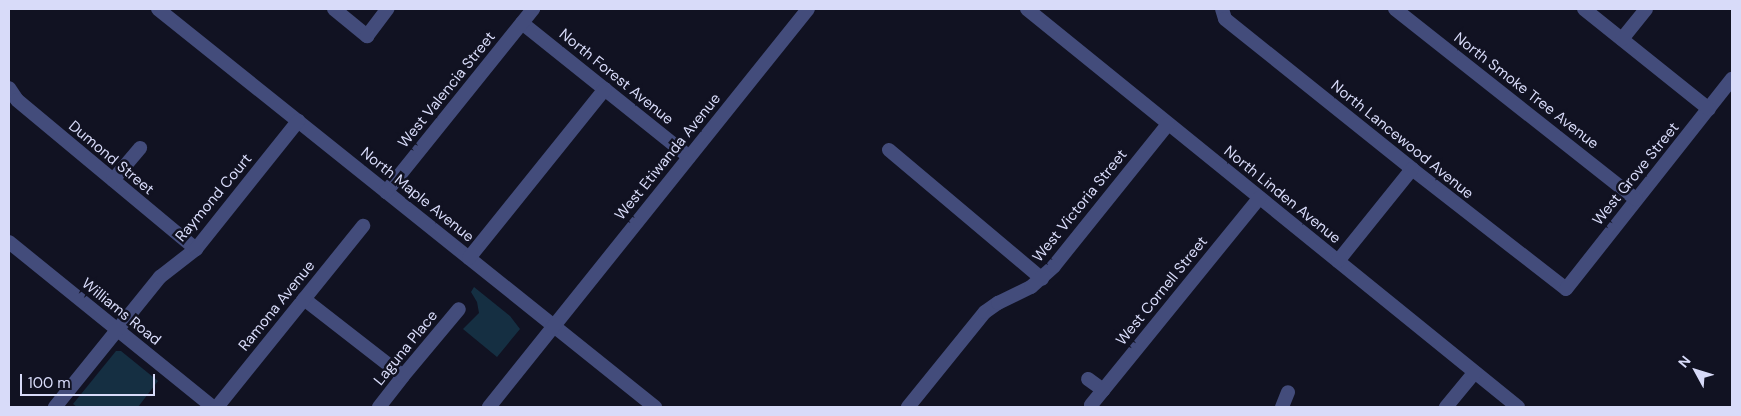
<!DOCTYPE html>
<style>
body{margin:0}
#map{position:relative;width:1741px;height:416px;overflow:hidden;background:#111222;font-family:"DM Sans",sans-serif}
div>[style]{position:absolute}
.water>*{inset:0;background:#152f42}
.minor>*{height:14px;margin:-7px;padding:0 7px;transform-origin:7px;border-radius:7px;background:#434c7b}
span{translate:-50% -50%;white-space:nowrap;text-align:center;line-height:1.15;-webkit-text-stroke:5px #111222;paint-order:stroke}
.street-label{font-size:15px;color:#d8dbf9}
.frame{position:absolute;inset:0;border:10px solid #d8dbf9;pointer-events:none}
.north{position:absolute;left:1671px;top:346px;width:50px;height:50px;-webkit-text-stroke:4px #111222;paint-order:stroke;rotate:309deg;font-size:14px;font-weight:700;line-height:20px;text-align:center;color:#d8dbf9}
.north::after{content:'';display:block;margin:auto;width:18px;height:22px;background:#d8dbf9;clip-path:polygon(50% 0,100% 100%,50% 72%,0 100%)}
.scale{position:absolute;left:20px;top:374px;width:135px;height:22px;box-sizing:border-box;border:2px solid #d8dbf9;border-top:0;padding-left:6px;font-size:15px;line-height:18px;white-space:nowrap;color:#d8dbf9;-webkit-text-stroke:4px #111222;paint-order:stroke}
</style>
<div id="map">
<div class="water">
<div style="clip-path:polygon(474px 287px,510px 316px,520px 329px,497px 357px,463px 329px,479px 313px,477px 302px,471px 292px)"></div>
<div style="clip-path:polygon(116px 351px,121px 351px,158px 381px,138px 407px,77px 407px,73px 404px)"></div>
</div>
<div class="minor">
<div style="left:158px;top:9px;width:637px;rotate:38.69deg"></div>
<div style="left:334px;top:9px;width:43px;rotate:39.3deg"></div>
<div style="left:367px;top:36px;width:34px;rotate:-53deg"></div>
<div style="left:1027px;top:9px;width:632px;rotate:39.03deg"></div>
<div style="left:1222px;top:9px;width:10px;rotate:73deg"></div>
<div style="left:1225px;top:19px;width:240px;rotate:38.7deg"></div>
<div style="left:1412px;top:169px;width:195px;rotate:37.9deg"></div>
<div style="left:1566px;top:289px;width:268px;rotate:-51.7deg"></div>
<div style="left:1395px;top:9px;width:307px;rotate:38.3deg"></div>
<div style="left:1584px;top:9px;width:160px;rotate:38.7deg"></div>
<div style="left:522px;top:23px;width:214px;rotate:38.7deg"></div>
<div style="left:1622px;top:39px;width:38px;rotate:-51deg"></div>
<div style="left:9px;top:88px;width:14px;rotate:56deg"></div>
<div style="left:17px;top:100px;width:233px;rotate:39.8deg"></div>
<div style="left:889px;top:150px;width:200px;rotate:40.1deg"></div>
<div style="left:113px;top:180px;width:42px;rotate:-49.8deg"></div>
<div style="left:386px;top:192px;width:235px;rotate:-51.2deg"></div>
<div style="left:9px;top:242px;width:262px;rotate:39deg"></div>
<div style="left:469px;top:258px;width:217px;rotate:-51.2deg"></div>
<div style="left:1338px;top:261px;width:118px;rotate:-51.2deg"></div>
<div style="left:304px;top:299px;width:125px;rotate:37.9deg"></div>
<div style="left:1088px;top:379px;width:19px;rotate:36deg"></div>
<div style="left:1091px;top:405px;width:267px;rotate:-50.9deg"></div>
<div style="left:55px;top:407px;width:167px;rotate:-51.1deg"></div>
<div style="left:160px;top:277px;width:46px;rotate:-37.9deg"></div>
<div style="left:196px;top:249px;width:164px;rotate:-51.4deg"></div>
<div style="left:217px;top:407px;width:233px;rotate:-51.1deg"></div>
<div style="left:379px;top:407px;width:39px;rotate:-52deg"></div>
<div style="left:403px;top:376px;width:87px;rotate:-50.1deg"></div>
<div style="left:489px;top:407px;width:510px;rotate:-51.29deg"></div>
<div style="left:908px;top:407px;width:122px;rotate:-51deg"></div>
<div style="left:985px;top:312px;width:16px;rotate:-35deg"></div>
<div style="left:998px;top:303px;width:37px;rotate:-26deg"></div>
<div style="left:1031px;top:287px;width:31px;rotate:-42deg"></div>
<div style="left:1054px;top:266px;width:182px;rotate:-51.2deg"></div>
<div style="left:1282px;top:407px;width:16px;rotate:-68deg"></div>
<div style="left:1446px;top:407px;width:45px;rotate:-50.4deg"></div>
</div>
<div class="street-label">
<span style="left:616px;top:77px;rotate:39deg">North Forest Avenue</span>
<span style="left:447px;top:90px;rotate:-51deg">West Valencia Street</span>
<span style="left:1526px;top:91px;rotate:38deg">North Smoke Tree Avenue</span>
<span style="left:1402px;top:140px;rotate:39deg">North Lancewood Avenue</span>
<span style="left:668px;top:157px;rotate:-51deg">West Etiwanda Avenue</span>
<span style="left:111px;top:158px;rotate:40deg">Dumond Street</span>
<span style="left:1636px;top:174px;rotate:-51deg">West Grove Street</span>
<span style="left:417px;top:195px;rotate:39deg">North Maple Avenue</span>
<span style="left:1282px;top:195px;rotate:39deg">North Linden Avenue</span>
<span style="left:214px;top:198px;rotate:-50deg">Raymond Court</span>
<span style="left:1080px;top:206px;rotate:-51deg">West Victoria Street</span>
<span style="left:1162px;top:291px;rotate:-51deg">West Cornell Street</span>
<span style="left:277px;top:306px;rotate:-51deg">Ramona Avenue</span>
<span style="left:121px;top:312px;rotate:39deg">Williams Road</span>
<span style="left:406px;top:348px;rotate:-51deg">Laguna Place</span>
</div>
<div class="frame"></div>
<div class="north">N</div>
<div class="scale">100 m</div>
</div>
